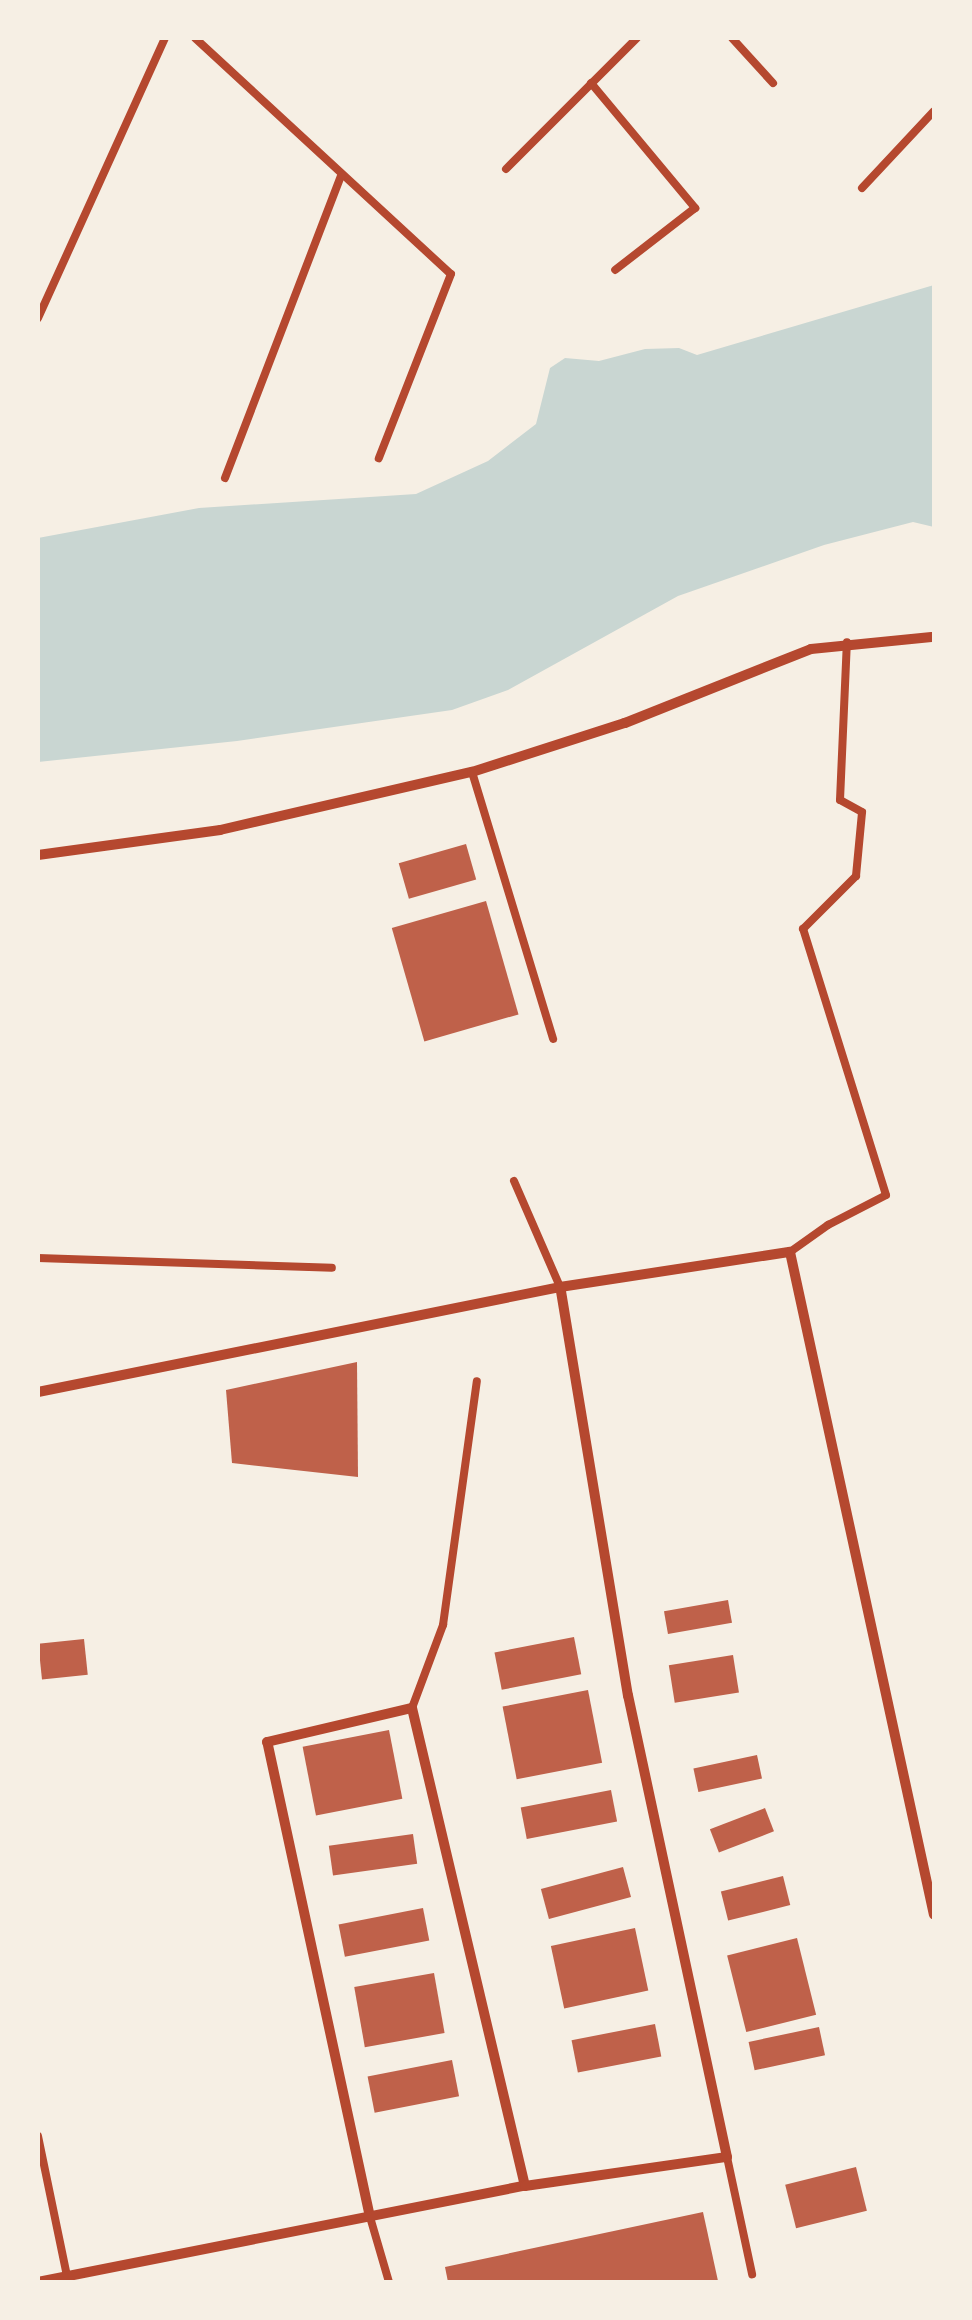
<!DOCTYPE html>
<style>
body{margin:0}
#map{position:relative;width:972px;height:2320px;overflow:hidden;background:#f6efe4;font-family:Quicksand,sans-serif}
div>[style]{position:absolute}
.water>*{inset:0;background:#c9d6d2}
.building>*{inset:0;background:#bf614a;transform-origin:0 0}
.service>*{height:8px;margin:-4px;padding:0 4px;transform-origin:4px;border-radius:4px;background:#b5482f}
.minor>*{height:10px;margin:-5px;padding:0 5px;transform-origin:5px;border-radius:5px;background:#b5482f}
span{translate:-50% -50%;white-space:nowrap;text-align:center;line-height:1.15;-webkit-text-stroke:10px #f6efe4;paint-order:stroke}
.frame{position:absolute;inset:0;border:40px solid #f6efe4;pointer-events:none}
</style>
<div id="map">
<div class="water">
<div style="clip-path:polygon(934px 285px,934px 527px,913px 522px,824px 545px,678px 596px,508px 690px,452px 710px,237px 741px,38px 762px,38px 538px,199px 508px,416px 494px,488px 461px,536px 424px,550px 368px,565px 358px,599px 361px,645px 349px,679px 348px,697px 355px)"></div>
</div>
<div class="building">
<div style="left:466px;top:844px;width:37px;height:70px;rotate:74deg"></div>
<div style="left:486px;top:901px;width:118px;height:98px;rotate:74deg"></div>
<div style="clip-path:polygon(357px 1362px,358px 1477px,232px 1463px,226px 1390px)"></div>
<div style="left:728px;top:1600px;width:23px;height:65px;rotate:80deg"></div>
<div style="left:574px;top:1637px;width:38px;height:81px;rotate:79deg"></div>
<div style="left:84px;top:1639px;width:36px;height:46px;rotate:84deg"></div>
<div style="left:733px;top:1655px;width:38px;height:65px;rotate:81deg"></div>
<div style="left:588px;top:1690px;width:74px;height:87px;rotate:79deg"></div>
<div style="left:389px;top:1730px;width:70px;height:88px;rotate:79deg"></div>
<div style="left:757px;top:1755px;width:24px;height:65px;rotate:78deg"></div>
<div style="left:611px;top:1790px;width:32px;height:92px;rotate:79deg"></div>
<div style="left:765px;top:1808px;width:25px;height:59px;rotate:69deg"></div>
<div style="left:413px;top:1834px;width:30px;height:85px;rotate:82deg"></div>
<div style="left:623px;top:1867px;width:31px;height:85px;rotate:75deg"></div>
<div style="left:783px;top:1876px;width:30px;height:64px;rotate:76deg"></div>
<div style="left:423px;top:1908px;width:33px;height:86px;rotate:79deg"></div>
<div style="left:635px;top:1928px;width:64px;height:86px;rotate:78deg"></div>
<div style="left:797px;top:1938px;width:79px;height:72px;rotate:76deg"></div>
<div style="left:434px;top:1973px;width:61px;height:81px;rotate:80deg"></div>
<div style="left:655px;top:2024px;width:33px;height:85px;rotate:79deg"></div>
<div style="left:819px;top:2027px;width:29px;height:72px;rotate:78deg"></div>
<div style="left:452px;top:2060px;width:37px;height:86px;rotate:79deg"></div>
<div style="left:856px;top:2167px;width:45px;height:73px;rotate:76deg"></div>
<div style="clip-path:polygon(703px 2212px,718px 2281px,448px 2282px,445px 2267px)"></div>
</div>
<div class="service">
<div style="left:195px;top:38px;width:348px;rotate:42.7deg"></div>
<div style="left:451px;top:274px;width:198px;rotate:111.4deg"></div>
<div style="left:732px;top:38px;width:61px;rotate:47.7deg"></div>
<div style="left:591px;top:83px;width:163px;rotate:50.2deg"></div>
<div style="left:695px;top:208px;width:101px;rotate:142.2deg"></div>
<div style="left:506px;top:169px;width:185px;rotate:-45deg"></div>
<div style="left:862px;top:188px;width:105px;rotate:-46.9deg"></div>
<div style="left:38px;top:318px;width:307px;rotate:-65.6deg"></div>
<div style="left:225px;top:478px;width:324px;rotate:-69deg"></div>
<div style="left:472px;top:772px;width:279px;rotate:73.1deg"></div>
<div style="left:514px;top:1181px;width:116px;rotate:66.5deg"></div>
<div style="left:790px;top:1252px;width:47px;rotate:-35.4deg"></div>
<div style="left:828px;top:1225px;width:65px;rotate:-27.3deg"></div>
<div style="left:886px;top:1195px;width:279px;rotate:-107.3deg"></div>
<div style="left:803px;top:929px;width:75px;rotate:-45deg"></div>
<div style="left:856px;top:876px;width:64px;rotate:-84.6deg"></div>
<div style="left:862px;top:812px;width:25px;rotate:-151deg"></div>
<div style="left:840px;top:800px;width:158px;rotate:-87.5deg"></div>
<div style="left:38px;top:1258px;width:294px;rotate:1.9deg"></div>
<div style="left:412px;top:1708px;width:89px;rotate:-69.5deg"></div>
<div style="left:443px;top:1625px;width:246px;rotate:-82.1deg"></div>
<div style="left:38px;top:2136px;width:143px;rotate:78.3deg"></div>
<div style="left:727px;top:2157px;width:120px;rotate:77.9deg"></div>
<div style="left:370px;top:2217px;width:68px;rotate:73.7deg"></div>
</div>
<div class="minor">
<div style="left:38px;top:855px;width:184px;rotate:-7.8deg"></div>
<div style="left:220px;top:830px;width:259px;rotate:-13deg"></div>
<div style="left:472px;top:772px;width:161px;rotate:-17.8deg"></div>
<div style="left:625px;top:723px;width:200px;rotate:-21.7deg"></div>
<div style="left:811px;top:649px;width:121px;rotate:-5.7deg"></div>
<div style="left:38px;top:1392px;width:532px;rotate:-11.37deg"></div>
<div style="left:370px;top:2217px;width:486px;rotate:-102.2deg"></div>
<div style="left:267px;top:1742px;width:149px;rotate:-13.2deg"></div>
<div style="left:412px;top:1708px;width:491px;rotate:76.7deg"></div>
<div style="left:38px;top:2282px;width:496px;rotate:-11.2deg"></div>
<div style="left:525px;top:2186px;width:204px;rotate:-8.2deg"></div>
<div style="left:727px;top:2157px;width:472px;rotate:-102.1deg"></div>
<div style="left:628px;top:1696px;width:415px;rotate:-99.4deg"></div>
<div style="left:560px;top:1287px;width:233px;rotate:-8.7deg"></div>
<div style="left:790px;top:1252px;width:678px;rotate:77.75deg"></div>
</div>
<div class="frame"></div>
</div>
